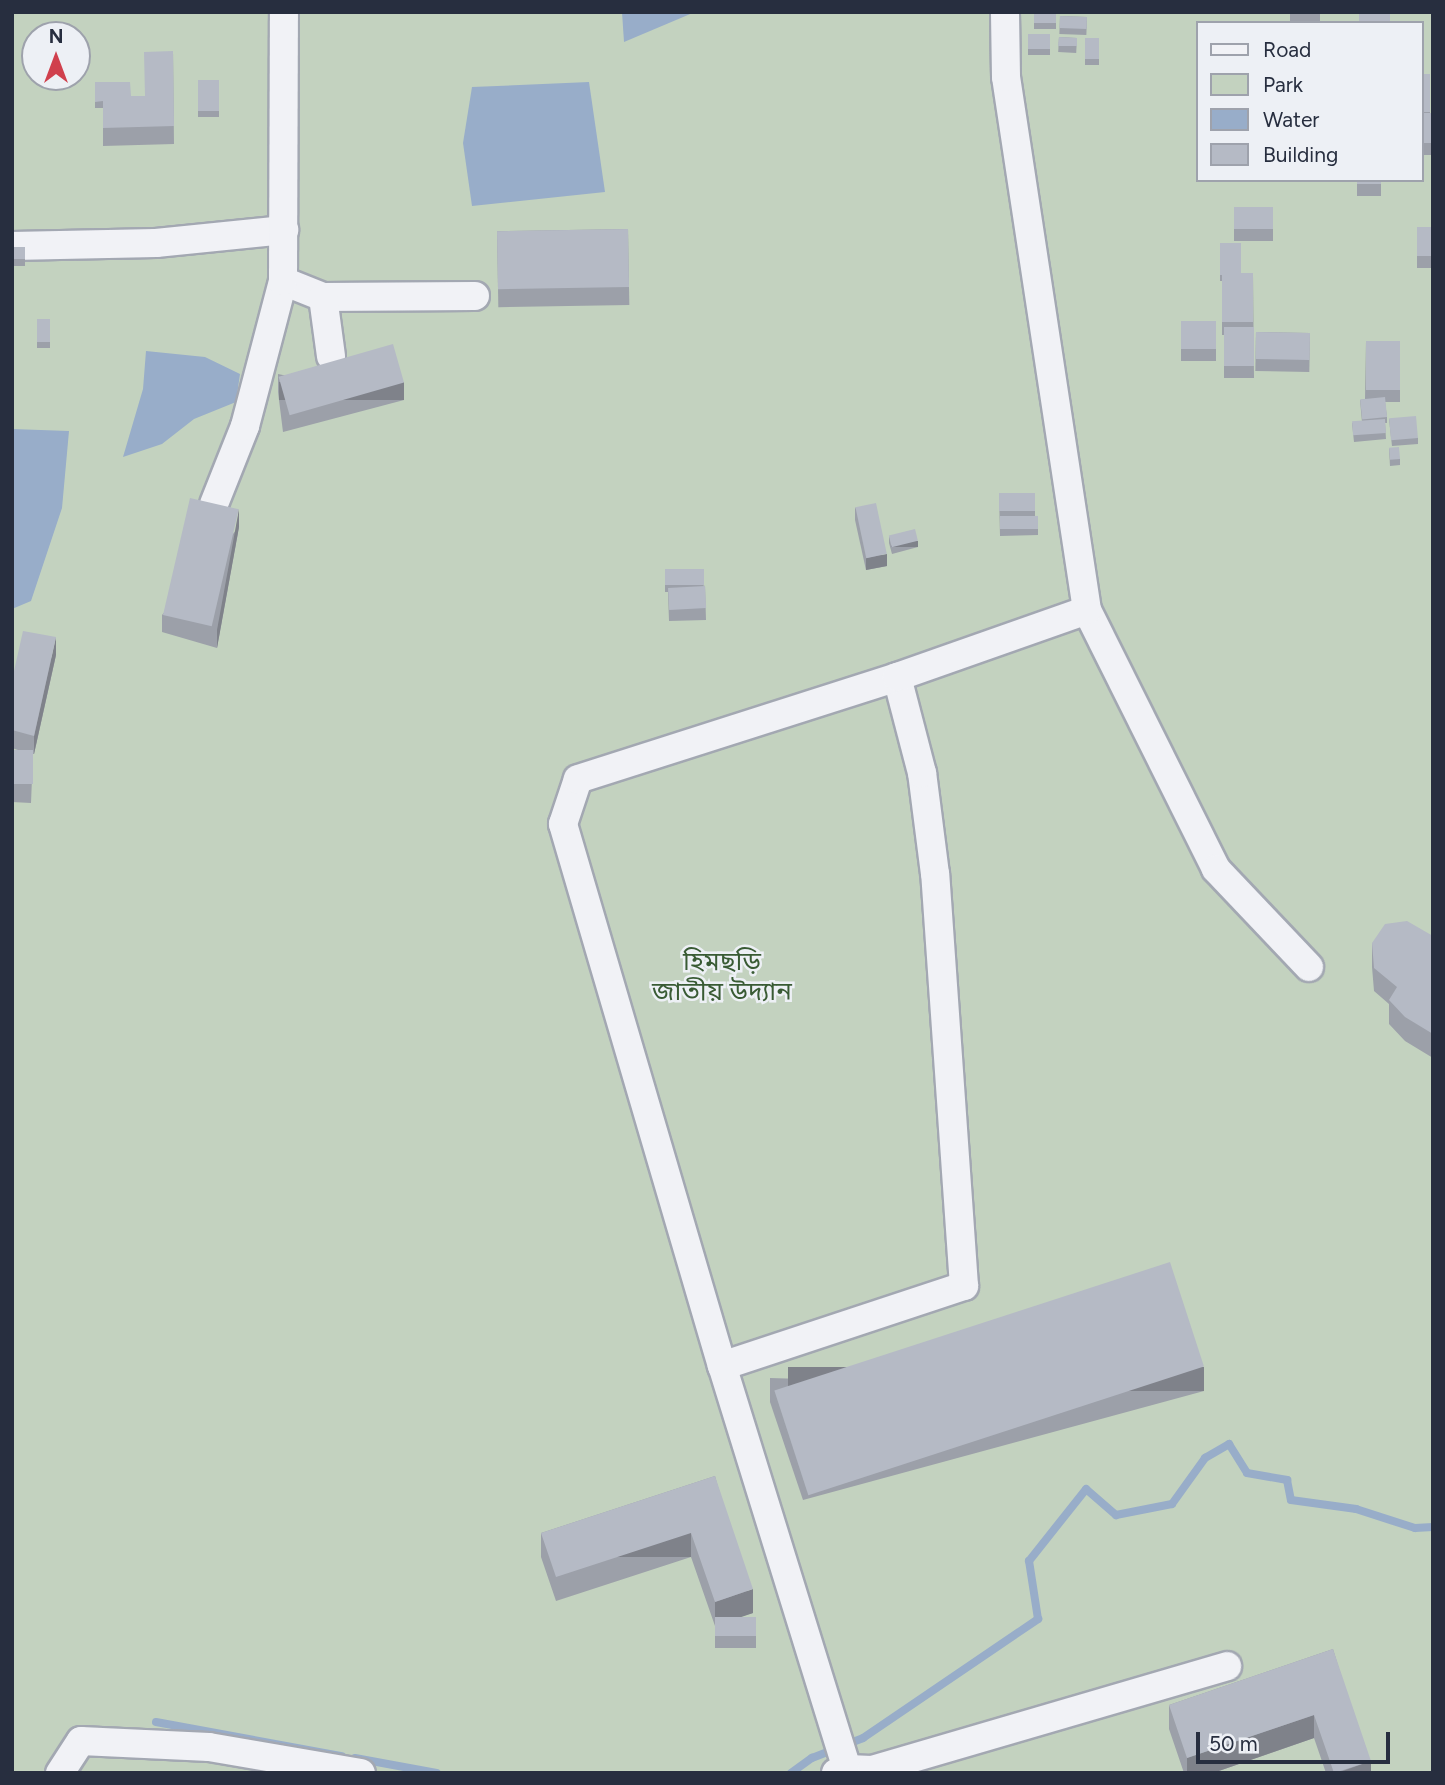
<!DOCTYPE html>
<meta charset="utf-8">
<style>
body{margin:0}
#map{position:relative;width:1445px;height:1785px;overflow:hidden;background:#dee1e8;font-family:Figtree,"Noto Sans Bengali",sans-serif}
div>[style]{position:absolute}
.green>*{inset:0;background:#c3d2bf}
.water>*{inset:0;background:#98adc9}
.stream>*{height:8px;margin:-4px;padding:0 4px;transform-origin:4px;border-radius:4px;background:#98adc9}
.roads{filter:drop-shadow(2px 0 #a3a8b2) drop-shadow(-2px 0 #a3a8b2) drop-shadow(0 2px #a3a8b2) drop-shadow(0 -2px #a3a8b2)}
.street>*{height:28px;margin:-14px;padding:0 14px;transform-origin:14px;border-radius:14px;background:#f1f2f6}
.wall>*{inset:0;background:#9ca0a9;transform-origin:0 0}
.shaded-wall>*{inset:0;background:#7f828a;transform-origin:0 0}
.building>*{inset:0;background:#b5bac5;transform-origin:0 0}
span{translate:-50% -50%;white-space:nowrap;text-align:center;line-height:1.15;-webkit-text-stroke:5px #edf0f5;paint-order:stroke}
.park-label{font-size:26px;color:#395b34}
.frame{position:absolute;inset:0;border:14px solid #272e3f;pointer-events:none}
.legend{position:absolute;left:1196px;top:21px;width:228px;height:161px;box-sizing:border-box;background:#edf0f5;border:2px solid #9ea2ac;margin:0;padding:9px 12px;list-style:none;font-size:21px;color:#272e3f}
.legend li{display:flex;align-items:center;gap:14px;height:35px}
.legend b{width:35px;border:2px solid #9ea2ac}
.north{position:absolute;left:21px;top:21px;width:70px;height:70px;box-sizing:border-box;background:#edf0f5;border:2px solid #9ea2ac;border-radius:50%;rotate:0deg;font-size:19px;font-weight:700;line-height:28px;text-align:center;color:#272e3f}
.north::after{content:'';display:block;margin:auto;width:24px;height:32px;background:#d0404d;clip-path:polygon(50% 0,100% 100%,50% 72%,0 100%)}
.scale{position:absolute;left:1196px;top:1732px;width:194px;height:32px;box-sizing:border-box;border:4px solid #272e3f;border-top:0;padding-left:9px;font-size:21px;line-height:24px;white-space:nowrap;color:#272e3f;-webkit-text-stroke:5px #edf0f5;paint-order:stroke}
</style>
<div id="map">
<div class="green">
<div style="clip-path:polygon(evenodd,12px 12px,1433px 12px,1433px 1773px,12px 1773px,12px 12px,1198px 23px,1422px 23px,1422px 180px,1198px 180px,1198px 23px,12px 12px,35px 35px,77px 35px,77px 77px,35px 77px,35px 35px)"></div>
</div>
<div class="water">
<div style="clip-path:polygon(622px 12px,695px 12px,624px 42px)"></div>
<div style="clip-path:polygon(589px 82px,605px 192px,472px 206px,463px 143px,472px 87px)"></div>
<div style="clip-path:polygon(146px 351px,205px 357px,240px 374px,236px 402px,194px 419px,162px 444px,123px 457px,143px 389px)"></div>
<div style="clip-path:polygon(12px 429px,69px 431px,62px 508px,31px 601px,12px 609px)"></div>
</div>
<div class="stream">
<div style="left:156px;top:1722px;width:189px;rotate:10.4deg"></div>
<div style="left:355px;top:1758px;width:83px;rotate:10.4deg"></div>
<div style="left:791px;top:1773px;width:26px;rotate:-36deg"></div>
<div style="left:812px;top:1758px;width:55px;rotate:-21.4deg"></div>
<div style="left:863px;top:1738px;width:212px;rotate:-34.2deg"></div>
<div style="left:1038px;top:1619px;width:59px;rotate:-98.8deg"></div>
<div style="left:1029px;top:1561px;width:92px;rotate:-51.6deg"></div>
<div style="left:1086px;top:1489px;width:40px;rotate:41deg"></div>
<div style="left:1116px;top:1515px;width:57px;rotate:-11.1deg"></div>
<div style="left:1172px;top:1504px;width:57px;rotate:-54.3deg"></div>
<div style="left:1205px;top:1458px;width:28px;rotate:-30deg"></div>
<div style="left:1229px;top:1444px;width:34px;rotate:58deg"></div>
<div style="left:1247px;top:1473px;width:41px;rotate:9.9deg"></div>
<div style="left:1287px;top:1480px;width:20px;rotate:79deg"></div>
<div style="left:1291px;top:1500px;width:66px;rotate:7.9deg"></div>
<div style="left:1356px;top:1509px;width:62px;rotate:17.9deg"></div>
<div style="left:1415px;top:1528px;width:18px;rotate:-3deg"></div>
</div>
<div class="roads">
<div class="street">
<div style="left:12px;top:246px;width:144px;rotate:-1.2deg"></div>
<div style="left:156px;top:243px;width:129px;rotate:-5.8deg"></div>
<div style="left:283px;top:281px;width:43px;rotate:21.8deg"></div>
<div style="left:323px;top:297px;width:152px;rotate:-0.4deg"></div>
<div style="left:323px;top:297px;width:60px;rotate:82.3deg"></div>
<div style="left:214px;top:504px;width:84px;rotate:-68.3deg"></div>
<div style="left:245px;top:426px;width:150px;rotate:-75.3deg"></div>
<div style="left:283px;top:281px;width:269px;rotate:-89.8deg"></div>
<div style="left:1087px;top:610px;width:289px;rotate:63.5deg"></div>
<div style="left:1216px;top:869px;width:135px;rotate:46.5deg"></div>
<div style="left:722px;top:1366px;width:255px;rotate:-18.3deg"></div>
<div style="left:964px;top:1286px;width:413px;rotate:-94deg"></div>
<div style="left:935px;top:874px;width:102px;rotate:-97.3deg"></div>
<div style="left:922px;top:773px;width:99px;rotate:-104.6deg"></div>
<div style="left:847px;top:1769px;width:422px;rotate:-107.2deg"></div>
<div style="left:722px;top:1366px;width:565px;rotate:-106.35deg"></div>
<div style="left:563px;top:824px;width:47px;rotate:-71.6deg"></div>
<div style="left:578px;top:779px;width:335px;rotate:-17.7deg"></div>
<div style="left:897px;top:677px;width:201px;rotate:-19.4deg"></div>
<div style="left:1087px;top:610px;width:539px;rotate:-98.64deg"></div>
<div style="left:1006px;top:77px;width:65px;rotate:-90.9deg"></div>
<div style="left:60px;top:1773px;width:38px;rotate:-57deg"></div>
<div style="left:81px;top:1741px;width:128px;rotate:2.7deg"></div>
<div style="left:209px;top:1747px;width:154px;rotate:9.7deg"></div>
<div style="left:836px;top:1773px;width:12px;rotate:-20deg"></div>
<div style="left:847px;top:1769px;width:25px;rotate:2deg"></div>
<div style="left:872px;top:1770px;width:370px;rotate:-16.3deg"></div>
</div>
</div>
<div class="wall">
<div style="left:1034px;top:12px;width:22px;height:17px"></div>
<div style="left:1290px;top:12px;width:30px;height:11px"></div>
<div style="left:1060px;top:16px;width:27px;height:18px;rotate:2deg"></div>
<div style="left:1028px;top:34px;width:22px;height:21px"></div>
<div style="left:1059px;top:37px;width:18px;height:15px;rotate:3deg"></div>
<div style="left:1085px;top:38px;width:14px;height:27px"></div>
<div style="clip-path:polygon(173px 51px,174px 144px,103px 146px,103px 108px,95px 108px,95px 82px,131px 96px,145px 96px)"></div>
<div style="clip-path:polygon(1422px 74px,1430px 74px,1430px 113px,1433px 113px,1433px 155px,1422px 155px)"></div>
<div style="left:198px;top:80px;width:21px;height:37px"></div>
<div style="left:1357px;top:180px;width:24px;height:16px"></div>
<div style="left:1234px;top:207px;width:39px;height:34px"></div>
<div style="left:1417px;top:227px;width:16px;height:41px"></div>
<div style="left:628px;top:229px;width:76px;height:131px;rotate:89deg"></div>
<div style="clip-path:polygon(1220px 243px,1241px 273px,1253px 273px,1254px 378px,1224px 378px,1224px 335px,1222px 335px,1222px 281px,1220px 281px)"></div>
<div style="left:12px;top:247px;width:13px;height:19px"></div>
<div style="left:50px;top:319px;width:29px;height:13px;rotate:90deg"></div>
<div style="left:1181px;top:321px;width:35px;height:40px"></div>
<div style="left:1256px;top:332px;width:54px;height:39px;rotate:1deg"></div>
<div style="clip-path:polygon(1366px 341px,1400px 341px,1400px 402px,1385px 402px,1387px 417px,1387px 423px,1385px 423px,1386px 439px,1354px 442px,1352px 423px,1362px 422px,1360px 400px,1365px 399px)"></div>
<div style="clip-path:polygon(278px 374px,404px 400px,283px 432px,278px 392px)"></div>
<div style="clip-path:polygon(1389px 419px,1418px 438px,1418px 444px,1392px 446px)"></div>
<div style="clip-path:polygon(1389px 448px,1400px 459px,1400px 465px,1390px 466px)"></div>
<div style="clip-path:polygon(999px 493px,1035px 493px,1035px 516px,1038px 516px,1038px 535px,1000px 536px)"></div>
<div style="clip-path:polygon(855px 507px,887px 566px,866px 570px,855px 520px)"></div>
<div style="clip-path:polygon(239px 527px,217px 648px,162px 632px,162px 615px)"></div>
<div style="clip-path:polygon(889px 537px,918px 547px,892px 554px,889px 543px)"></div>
<div style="clip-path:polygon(665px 569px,705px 586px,706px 620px,669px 621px,668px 592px,665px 592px)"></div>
<div style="clip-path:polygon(56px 655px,34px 754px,33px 754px,31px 803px,12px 802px,12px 750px,18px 750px,12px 748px,12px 680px)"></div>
<div style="clip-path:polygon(1433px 936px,1433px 1058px,1405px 1041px,1389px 1024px,1389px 1004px,1374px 991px,1372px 967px,1372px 943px)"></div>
<div style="clip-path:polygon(770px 1378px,1204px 1391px,803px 1500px,770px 1402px)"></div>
<div style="clip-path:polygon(715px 1476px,753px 1613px,739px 1617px,756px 1617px,756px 1648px,715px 1648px,715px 1626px,691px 1557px,556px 1601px,541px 1557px,541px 1533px)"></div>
<div style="clip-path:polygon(1333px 1649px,1371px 1773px,1326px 1773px,1314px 1738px,1213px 1773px,1184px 1773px,1169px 1729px,1169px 1705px)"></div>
</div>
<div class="shaded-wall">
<div style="left:404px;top:382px;width:18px;height:125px;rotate:90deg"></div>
<div style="clip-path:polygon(239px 509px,239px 527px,217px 648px,217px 630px)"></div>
<div style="left:918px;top:541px;width:6px;height:27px;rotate:90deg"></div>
<div style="clip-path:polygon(887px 554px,887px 566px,866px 570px,866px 558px)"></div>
<div style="clip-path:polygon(56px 637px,56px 655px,34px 754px,34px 736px)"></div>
<div style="left:1204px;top:1367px;width:24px;height:416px;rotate:90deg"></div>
<div style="left:691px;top:1533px;width:24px;height:142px;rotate:90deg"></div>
<div style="clip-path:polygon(753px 1589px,753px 1613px,715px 1626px,715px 1602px)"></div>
<div style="clip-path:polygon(1314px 1715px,1314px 1738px,1213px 1773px,1187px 1773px,1187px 1758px)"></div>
<div style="clip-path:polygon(1371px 1761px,1371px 1773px,1337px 1773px)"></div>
</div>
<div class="building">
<div style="left:1034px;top:12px;width:22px;height:11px"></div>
<div style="left:1359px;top:13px;width:31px;height:10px"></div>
<div style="left:1060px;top:16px;width:27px;height:12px;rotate:2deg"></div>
<div style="left:1028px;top:34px;width:22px;height:15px"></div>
<div style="clip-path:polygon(1059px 37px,1077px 38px,1077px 46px,1058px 46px)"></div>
<div style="left:1085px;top:38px;width:14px;height:21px"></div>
<div style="clip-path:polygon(173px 51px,174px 126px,103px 128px,103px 96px,145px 96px,144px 52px)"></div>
<div style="left:1422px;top:74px;width:8px;height:38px"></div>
<div style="left:198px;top:80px;width:21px;height:31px"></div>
<div style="clip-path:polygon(95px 82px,130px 82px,131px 96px,103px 96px,103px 101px,95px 102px)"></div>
<div style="left:1422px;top:113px;width:11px;height:30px"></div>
<div style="left:1357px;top:180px;width:24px;height:4px"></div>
<div style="left:1234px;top:207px;width:39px;height:22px"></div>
<div style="left:1417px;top:227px;width:16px;height:29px"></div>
<div style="left:628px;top:229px;width:58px;height:131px;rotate:89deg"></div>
<div style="clip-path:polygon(1220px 243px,1241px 243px,1241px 273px,1222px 273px,1222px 275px,1220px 275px)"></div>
<div style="left:12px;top:247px;width:13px;height:12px"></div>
<div style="left:1222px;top:273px;width:31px;height:49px"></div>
<div style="left:50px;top:319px;width:23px;height:13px;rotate:90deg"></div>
<div style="left:1181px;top:321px;width:35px;height:28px"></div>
<div style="left:1224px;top:327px;width:30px;height:39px"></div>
<div style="left:1256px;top:332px;width:54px;height:27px;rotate:1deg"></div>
<div style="left:1366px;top:341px;width:34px;height:49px"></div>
<div style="left:393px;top:344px;width:40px;height:119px;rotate:74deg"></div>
<div style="left:1385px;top:397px;width:20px;height:25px;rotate:84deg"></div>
<div style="left:1416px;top:416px;width:22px;height:27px;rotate:85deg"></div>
<div style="left:1385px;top:419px;width:14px;height:33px;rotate:86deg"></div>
<div style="left:1399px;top:447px;width:12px;height:10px;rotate:85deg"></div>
<div style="left:999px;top:493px;width:36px;height:18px"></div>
<div style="left:190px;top:498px;width:50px;height:120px;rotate:13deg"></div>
<div style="left:876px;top:503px;width:52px;height:21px;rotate:78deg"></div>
<div style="left:1038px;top:516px;width:13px;height:38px;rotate:90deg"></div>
<div style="left:915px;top:529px;width:12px;height:27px;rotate:76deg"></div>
<div style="left:665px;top:569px;width:39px;height:16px"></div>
<div style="left:705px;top:586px;width:22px;height:37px;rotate:87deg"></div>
<div style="clip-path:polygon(23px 631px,56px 637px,34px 736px,12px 730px,12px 680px)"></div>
<div style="left:12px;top:750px;width:21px;height:34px"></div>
<div style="clip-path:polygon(1407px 921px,1433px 936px,1433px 1034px,1405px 1017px,1389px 1000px,1397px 987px,1374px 968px,1372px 943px,1385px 924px)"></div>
<div style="left:1170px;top:1262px;width:110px;height:416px;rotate:72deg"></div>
<div style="clip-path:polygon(715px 1476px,753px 1589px,715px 1602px,691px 1533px,556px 1577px,541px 1533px)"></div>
<div style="left:756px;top:1617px;width:19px;height:41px;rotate:90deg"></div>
<div style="clip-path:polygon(1333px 1649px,1371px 1761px,1334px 1773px,1314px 1715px,1187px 1758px,1169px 1705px)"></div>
</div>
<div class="park-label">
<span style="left:722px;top:977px">হিমছড়ি<br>জাতীয় উদ্যান</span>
</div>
<div class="frame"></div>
<ul class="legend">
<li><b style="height:9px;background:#f1f2f6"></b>Road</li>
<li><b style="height:19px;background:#c3d2bf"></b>Park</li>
<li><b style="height:19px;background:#98adc9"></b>Water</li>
<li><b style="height:19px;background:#b5bac5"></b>Building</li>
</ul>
<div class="north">N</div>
<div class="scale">50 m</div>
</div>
